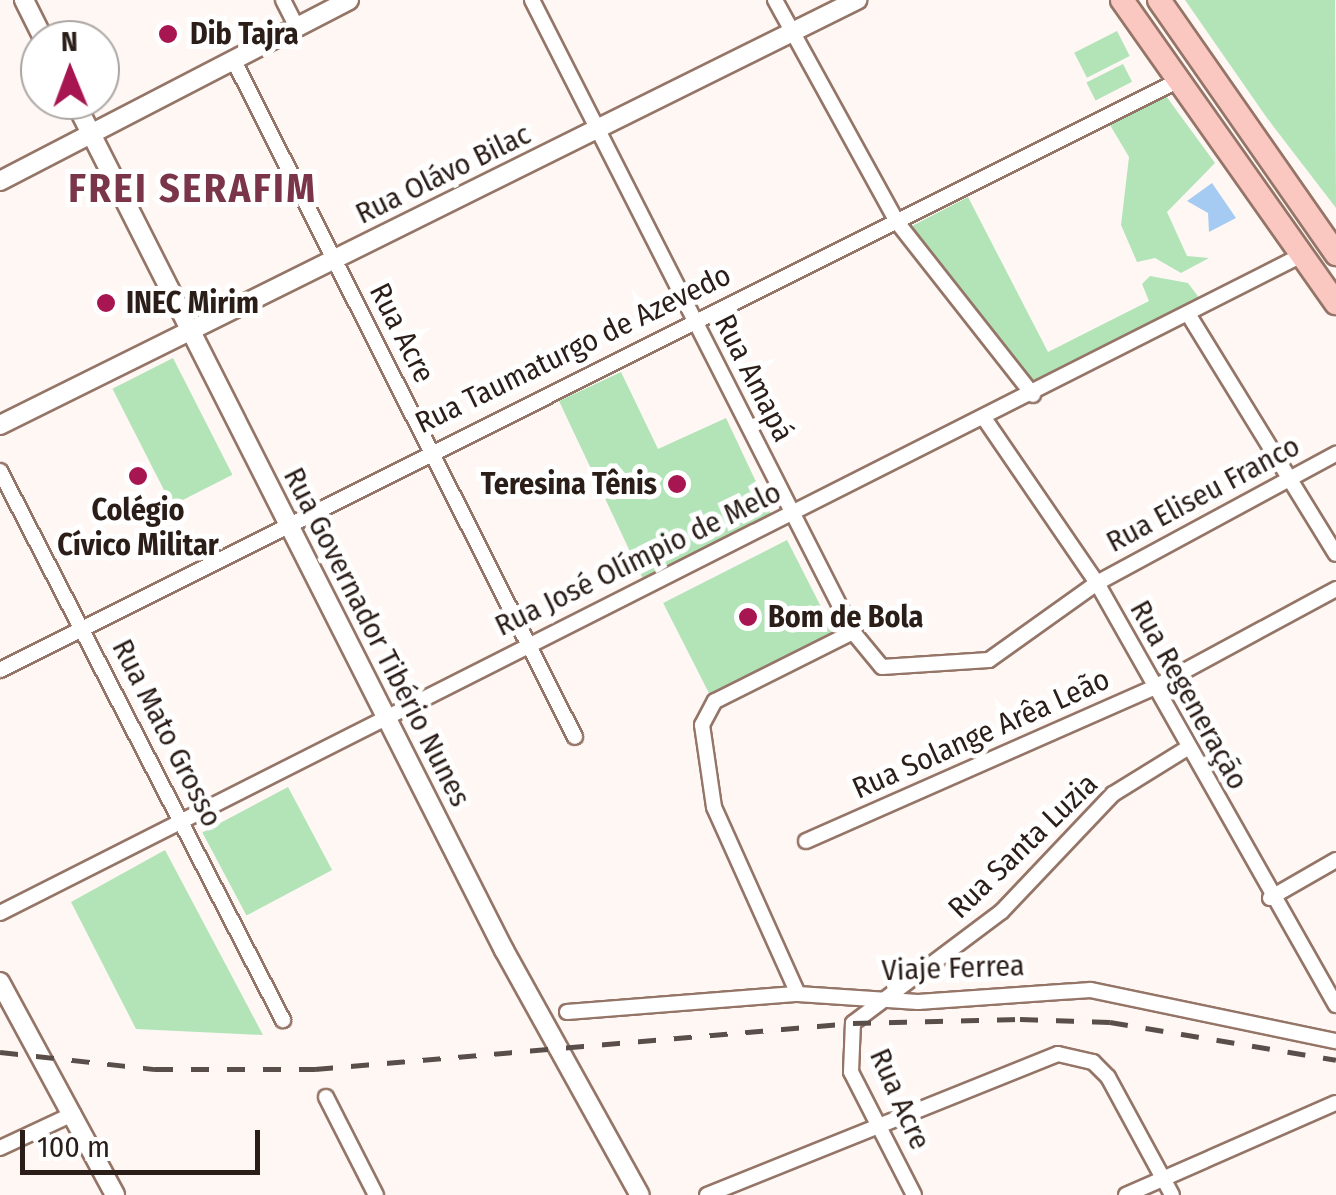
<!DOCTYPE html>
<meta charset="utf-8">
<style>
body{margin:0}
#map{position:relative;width:1336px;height:1195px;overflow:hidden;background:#fef7f4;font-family:"Fira Sans Condensed",sans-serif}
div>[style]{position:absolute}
.green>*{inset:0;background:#b2e4b8;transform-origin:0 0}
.water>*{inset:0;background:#a6cbf2}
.roads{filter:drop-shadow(2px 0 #947567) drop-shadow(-2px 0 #947567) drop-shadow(0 2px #947567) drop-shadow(0 -2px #947567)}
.minor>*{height:14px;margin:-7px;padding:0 7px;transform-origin:7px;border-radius:7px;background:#fff}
.tertiary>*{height:18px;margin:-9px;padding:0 9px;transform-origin:9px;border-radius:9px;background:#fff}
.primary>*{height:22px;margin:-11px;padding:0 11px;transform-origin:11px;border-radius:11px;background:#fac7c1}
.rail>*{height:5px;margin-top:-2.5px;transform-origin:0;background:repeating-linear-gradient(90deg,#594e49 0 18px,transparent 0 36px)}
.dots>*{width:28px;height:28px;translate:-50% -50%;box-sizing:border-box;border:5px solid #fff;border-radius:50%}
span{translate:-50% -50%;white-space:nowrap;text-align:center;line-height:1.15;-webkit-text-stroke:10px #fff;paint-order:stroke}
.poi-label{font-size:30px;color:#2b1e19;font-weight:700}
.left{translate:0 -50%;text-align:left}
.right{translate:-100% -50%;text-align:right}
.street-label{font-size:30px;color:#2b1e19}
.district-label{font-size:40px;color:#7b354a;font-weight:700;letter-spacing:2.5px}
.north{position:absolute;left:20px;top:20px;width:100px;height:100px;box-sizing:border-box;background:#fff;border:2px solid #aaa5a3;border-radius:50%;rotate:359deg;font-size:28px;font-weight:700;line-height:40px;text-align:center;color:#2b1e19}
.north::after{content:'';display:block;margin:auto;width:35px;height:45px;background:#a81652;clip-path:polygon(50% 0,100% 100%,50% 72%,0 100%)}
.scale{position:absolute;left:20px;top:1130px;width:240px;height:45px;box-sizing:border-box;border:5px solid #2b1e19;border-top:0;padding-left:12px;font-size:30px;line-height:35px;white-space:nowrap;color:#2b1e19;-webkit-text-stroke:8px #fff;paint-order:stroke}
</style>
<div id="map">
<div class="green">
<div style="clip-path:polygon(1185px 0,1335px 0,1336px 208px,1267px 118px)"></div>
<div style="left:1117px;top:31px;width:28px;height:48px;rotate:63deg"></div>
<div style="left:1123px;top:64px;width:20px;height:41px;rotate:63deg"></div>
<div style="clip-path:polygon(1166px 96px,1215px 163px,1167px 212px,1187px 256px,1209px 258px,1181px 273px,1155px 258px,1137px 262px,1121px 225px,1129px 157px,1110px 125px)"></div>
<div style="clip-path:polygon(968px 197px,1048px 352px,1149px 301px,1142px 284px,1150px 276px,1188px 283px,1200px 299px,1033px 387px,908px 228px)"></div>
<div style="left:173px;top:358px;width:131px;height:68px;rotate:63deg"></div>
<div style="clip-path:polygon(621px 372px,658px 449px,726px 418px,773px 518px,643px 579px,559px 401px)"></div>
<div style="left:787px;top:540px;width:103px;height:139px;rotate:63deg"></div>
<div style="left:288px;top:787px;width:94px;height:97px;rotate:62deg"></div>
<div style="clip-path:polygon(165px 850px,263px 1035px,136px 1029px,71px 902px)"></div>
</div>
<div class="water">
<div style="clip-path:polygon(1212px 183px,1236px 218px,1209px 232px,1208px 213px,1187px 201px)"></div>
</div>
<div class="roads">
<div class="minor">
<div style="left:283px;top:0;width:29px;rotate:63deg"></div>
<div style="left:532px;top:0;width:709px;rotate:63.07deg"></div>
<div style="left:853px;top:632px;width:45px;rotate:50.4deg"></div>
<div style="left:882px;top:667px;width:107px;rotate:-3.7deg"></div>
<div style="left:989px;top:660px;width:133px;rotate:-35.5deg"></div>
<div style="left:1097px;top:583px;width:272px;rotate:-28.4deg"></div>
<div style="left:775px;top:0;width:253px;rotate:61.2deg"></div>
<div style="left:897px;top:222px;width:220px;rotate:51.8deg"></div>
<div style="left:234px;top:61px;width:757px;rotate:63.23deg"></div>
<div style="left:1190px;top:317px;width:278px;rotate:58.4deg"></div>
<div style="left:984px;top:418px;width:200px;rotate:55.6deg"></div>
<div style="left:1097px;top:583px;width:485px;rotate:60.5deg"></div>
<div style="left:0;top:471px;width:618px;rotate:62.73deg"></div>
<div style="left:0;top:670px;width:1313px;rotate:-26.57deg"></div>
<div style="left:806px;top:841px;width:379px;rotate:-23.8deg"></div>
<div style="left:1153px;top:688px;width:208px;rotate:-28.4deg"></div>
<div style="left:1270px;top:898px;width:76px;rotate:-29.9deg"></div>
<div style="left:0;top:913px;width:1457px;rotate:-26.81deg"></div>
<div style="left:798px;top:994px;width:205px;rotate:-114.2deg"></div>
<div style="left:714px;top:807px;width:83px;rotate:-98.3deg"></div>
<div style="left:702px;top:725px;width:27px;rotate:-62deg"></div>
<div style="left:715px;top:701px;width:154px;rotate:-26.6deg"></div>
<div style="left:567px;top:1012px;width:232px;rotate:-4.5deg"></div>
<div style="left:798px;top:994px;width:120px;rotate:3.8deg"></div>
<div style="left:918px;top:1002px;width:173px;rotate:-4deg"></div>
<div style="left:1091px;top:990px;width:250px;rotate:11.8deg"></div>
<div style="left:326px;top:1097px;width:110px;rotate:63deg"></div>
<div style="left:0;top:1148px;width:81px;rotate:-25deg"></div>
<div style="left:707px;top:1195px;width:378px;rotate:-21.9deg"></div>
<div style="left:1058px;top:1054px;width:36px;rotate:13deg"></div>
<div style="left:1093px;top:1062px;width:21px;rotate:45deg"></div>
<div style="left:1108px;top:1077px;width:134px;rotate:61.5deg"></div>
<div style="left:914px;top:1195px;width:138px;rotate:-117.1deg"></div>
<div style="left:851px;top:1072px;width:49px;rotate:-87.7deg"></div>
<div style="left:853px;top:1023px;width:186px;rotate:-36.9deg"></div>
<div style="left:1002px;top:911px;width:161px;rotate:-46.5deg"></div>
<div style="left:1113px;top:794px;width:86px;rotate:-31.7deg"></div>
<div style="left:1126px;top:1195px;width:229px;rotate:-23.7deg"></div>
</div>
<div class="tertiary">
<div style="left:24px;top:0;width:45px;rotate:63.4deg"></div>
<div style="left:74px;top:100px;width:953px;rotate:63.17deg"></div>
<div style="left:504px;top:950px;width:280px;rotate:61deg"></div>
<div style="left:0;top:181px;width:393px;rotate:-27.4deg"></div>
<div style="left:0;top:425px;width:957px;rotate:-26.38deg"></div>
<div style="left:0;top:982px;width:242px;rotate:61.6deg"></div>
</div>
<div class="primary">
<div style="left:1122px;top:0;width:371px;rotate:54.8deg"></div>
<div style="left:1159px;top:0;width:310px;rotate:55.1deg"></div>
</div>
</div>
<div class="rail">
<div style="left:0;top:1052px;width:156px;rotate:6.3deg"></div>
<div style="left:155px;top:1069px;width:160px"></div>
<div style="left:315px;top:1069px;width:540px;rotate:-4.89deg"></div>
<div style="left:853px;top:1023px;width:167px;rotate:-1.4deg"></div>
<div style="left:1020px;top:1019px;width:90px;rotate:1.9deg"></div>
<div style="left:1110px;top:1022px;width:229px;rotate:9.5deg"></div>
</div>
<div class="dots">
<div style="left:168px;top:34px;background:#a81652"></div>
<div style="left:106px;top:303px;background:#a81652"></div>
<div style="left:138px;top:476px;background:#a81652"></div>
<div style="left:677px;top:484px;background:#a81652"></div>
<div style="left:748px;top:617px;background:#a81652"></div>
</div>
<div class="poi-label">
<span class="left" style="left:190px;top:34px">Dib Tajra</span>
<span class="left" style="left:126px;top:303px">INEC Mirim</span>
<span class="right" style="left:657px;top:484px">Teresina Tênis</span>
<span style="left:138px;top:527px">Colégio<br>Cívico Militar</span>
<span class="left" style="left:768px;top:617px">Bom de Bola</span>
</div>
<div class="street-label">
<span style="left:443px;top:174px;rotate:-26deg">Rua Olávo Bilac</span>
<span style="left:402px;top:333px;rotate:63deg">Rua Acre</span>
<span style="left:573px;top:349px;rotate:-26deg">Rua Taumaturgo de Azevedo</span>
<span style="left:754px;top:378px;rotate:63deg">Rua Amapá</span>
<span style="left:1203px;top:494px;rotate:-28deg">Rua Eliseu Franco</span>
<span style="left:638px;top:559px;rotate:-26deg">Rua José Olímpio de Melo</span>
<span style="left:377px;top:637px;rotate:63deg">Rua Governador Tibério Nunes</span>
<span style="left:1189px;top:695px;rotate:61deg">Rua Regeneração</span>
<span style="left:167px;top:733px;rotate:63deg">Rua Mato Grosso</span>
<span style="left:981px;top:734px;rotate:-24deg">Rua Solange Arêa Leão</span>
<span style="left:1023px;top:846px;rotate:-44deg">Rua Santa Luzia</span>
<span style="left:953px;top:968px;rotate:-2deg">Viaje Ferrea</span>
<span style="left:900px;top:1099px;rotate:66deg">Rua Acre</span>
</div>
<div class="district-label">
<span style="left:193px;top:189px">FREI SERAFIM</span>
</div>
<div class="north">N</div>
<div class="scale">100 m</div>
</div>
